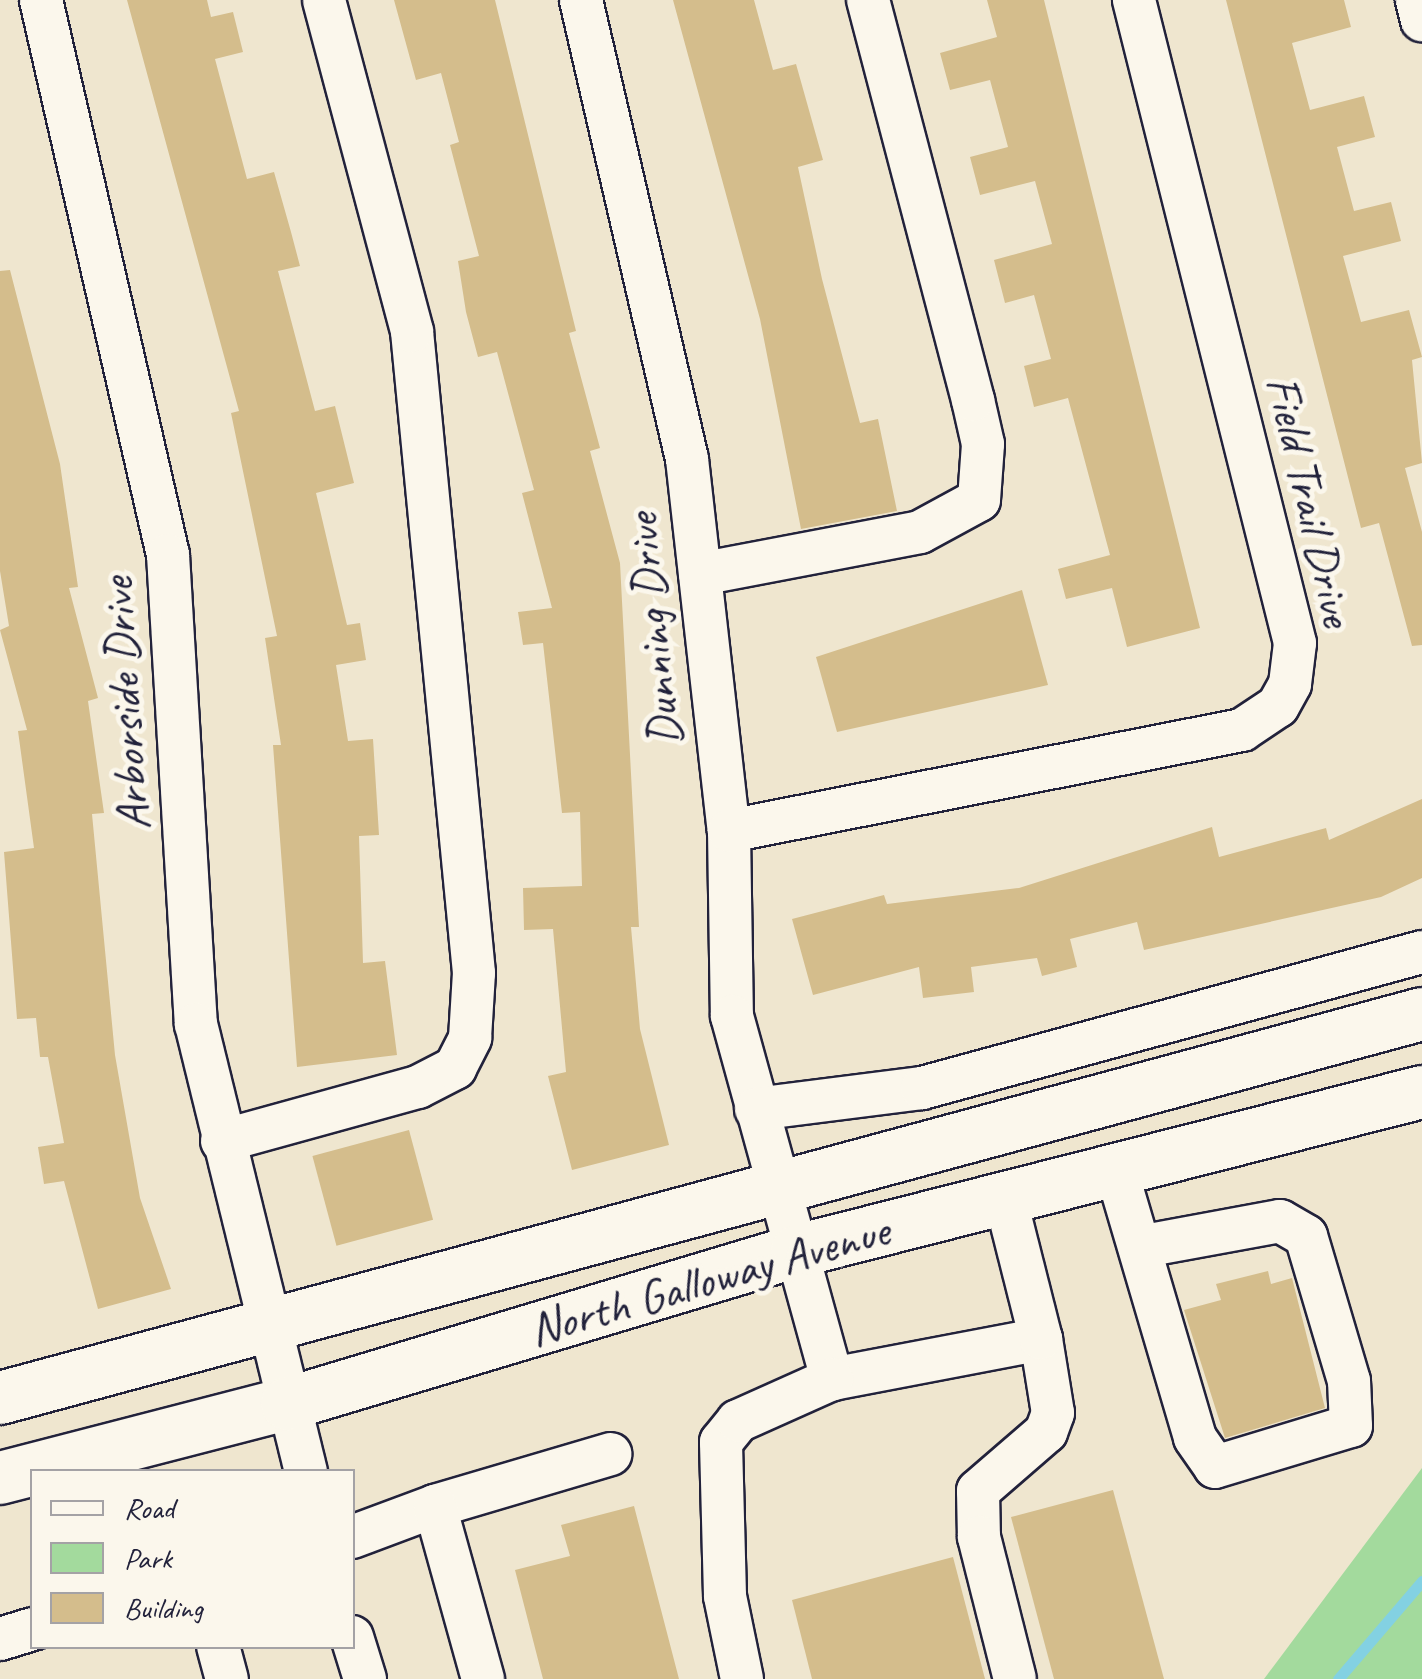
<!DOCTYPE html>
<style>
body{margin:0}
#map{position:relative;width:1422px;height:1679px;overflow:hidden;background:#efe6cf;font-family:Caveat,sans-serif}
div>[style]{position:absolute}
.green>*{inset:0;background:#a3da9d}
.stream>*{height:11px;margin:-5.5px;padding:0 5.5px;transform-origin:5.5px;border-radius:5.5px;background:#83d1e2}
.building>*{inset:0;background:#d4bd8c;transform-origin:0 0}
.roads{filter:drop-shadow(2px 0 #22223b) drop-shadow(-2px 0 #22223b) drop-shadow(0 2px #22223b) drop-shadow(0 -2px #22223b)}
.minor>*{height:42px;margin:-21px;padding:0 21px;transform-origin:21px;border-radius:21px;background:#fbf7ec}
.major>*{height:52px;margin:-26px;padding:0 26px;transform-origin:26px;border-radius:26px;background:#fbf7ec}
span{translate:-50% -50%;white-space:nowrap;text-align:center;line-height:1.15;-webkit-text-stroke:10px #fbf7ec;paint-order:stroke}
.street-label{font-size:48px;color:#22223b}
.legend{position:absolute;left:30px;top:1469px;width:325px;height:180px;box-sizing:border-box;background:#fbf7ec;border:2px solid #a4a2a5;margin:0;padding:12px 18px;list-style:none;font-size:30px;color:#22223b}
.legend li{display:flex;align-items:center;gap:20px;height:50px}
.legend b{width:50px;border:2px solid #a4a2a5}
</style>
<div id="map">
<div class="green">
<div style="clip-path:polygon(1422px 1468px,1422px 1679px,1264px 1679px)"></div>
</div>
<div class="stream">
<div style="left:1338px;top:1679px;width:129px;rotate:-49.4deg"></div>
</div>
<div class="building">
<div style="clip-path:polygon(127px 0,207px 0,211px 17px,233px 12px,243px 52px,215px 59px,247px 179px,274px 172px,291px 232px,300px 266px,278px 271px,315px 411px,335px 406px,354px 483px,316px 493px,347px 625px,360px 623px,366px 660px,336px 665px,348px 741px,373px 739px,379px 835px,359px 836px,363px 963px,385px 961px,397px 1055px,297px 1067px,273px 745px,281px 745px,265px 638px,277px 636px,231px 413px,239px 411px)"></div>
<div style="clip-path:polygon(394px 0,495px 0,576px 331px,569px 333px,600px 448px,590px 451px,620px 563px,639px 927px,631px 927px,640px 1029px,669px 1145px,572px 1170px,548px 1076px,566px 1072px,553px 929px,524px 930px,523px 888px,582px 886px,580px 812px,562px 813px,543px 643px,523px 645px,518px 612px,552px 608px,522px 493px,534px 490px,497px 352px,478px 357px,466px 312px,458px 261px,479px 256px,450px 145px,459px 142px,441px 73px,416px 80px)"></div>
<div style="clip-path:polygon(673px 0,754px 0,773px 70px,796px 64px,823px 160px,798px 167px,822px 279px,860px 423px,878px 419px,897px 511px,801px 529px,760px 319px)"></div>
<div style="clip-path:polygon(987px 0,1044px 0,1200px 628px,1127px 647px,1112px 588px,1066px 599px,1058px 569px,1110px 555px,1068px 398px,1034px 407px,1024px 366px,1051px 359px,1034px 295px,1005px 303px,994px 260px,1052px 244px,1035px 181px,980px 195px,970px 157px,1008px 147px,990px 80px,950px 90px,940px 53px,997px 37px)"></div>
<div style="clip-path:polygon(1226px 0,1344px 0,1351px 27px,1292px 43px,1310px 110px,1364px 96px,1375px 137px,1337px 147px,1354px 211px,1391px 202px,1401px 241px,1343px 256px,1361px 322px,1409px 310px,1422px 357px,1412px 360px,1422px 463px,1405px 468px,1422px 532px,1422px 645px,1412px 646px,1379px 523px,1361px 528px)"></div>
<div style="clip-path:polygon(10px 270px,60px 464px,78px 587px,69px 588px,98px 698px,88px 701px,104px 813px,92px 814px,115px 1055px,140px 1198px,171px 1289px,98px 1309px,64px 1181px,44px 1184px,38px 1147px,64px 1143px,48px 1057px,40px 1057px,36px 1018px,17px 1019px,4px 852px,34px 848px,18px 731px,27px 730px,0 630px,9px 626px,0 571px,0 271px)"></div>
<div style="clip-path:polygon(1022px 590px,1048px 685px,837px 732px,816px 657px)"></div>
<div style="clip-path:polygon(1422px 799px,1422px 878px,1381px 897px,1144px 950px,1137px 922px,1070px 939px,1077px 967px,1042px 976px,1037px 958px,971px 967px,974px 992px,923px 998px,919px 967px,813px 995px,792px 919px,884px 895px,887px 904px,1019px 888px,1212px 827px,1219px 857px,1326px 828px,1329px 840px)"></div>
<div style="left:409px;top:1130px;width:93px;height:100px;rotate:75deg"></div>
<div style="clip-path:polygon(1268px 1271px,1271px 1284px,1292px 1278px,1325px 1408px,1225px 1438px,1184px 1310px,1221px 1300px,1216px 1284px)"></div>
<div style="clip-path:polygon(1113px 1490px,1164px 1679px,1054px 1679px,1011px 1517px)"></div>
<div style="clip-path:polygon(634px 1506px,679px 1679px,543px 1679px,515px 1570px,570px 1556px,561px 1525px)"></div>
<div style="clip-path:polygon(953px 1557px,985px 1679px,812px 1679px,792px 1600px)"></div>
</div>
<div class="roads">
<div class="minor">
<div style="left:41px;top:0;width:569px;rotate:77.11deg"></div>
<div style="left:168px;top:555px;width:470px;rotate:86.6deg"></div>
<div style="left:196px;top:1024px;width:461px;rotate:76.2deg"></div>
<div style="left:581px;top:0;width:471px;rotate:77deg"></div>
<div style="left:687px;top:459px;width:374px;rotate:83.6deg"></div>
<div style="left:729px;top:831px;width:185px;rotate:89.1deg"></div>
<div style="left:732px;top:1016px;width:377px;rotate:74.6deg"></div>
<div style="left:832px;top:1379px;width:213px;rotate:-10.8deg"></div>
<div style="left:1041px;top:1339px;width:75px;rotate:80.8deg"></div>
<div style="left:1053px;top:1413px;width:20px;rotate:110deg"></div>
<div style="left:1046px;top:1432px;width:90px;rotate:139.1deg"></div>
<div style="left:978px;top:1491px;width:46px;rotate:88.8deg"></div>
<div style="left:979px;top:1537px;width:146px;rotate:75.8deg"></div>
<div style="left:1417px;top:0;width:21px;rotate:76deg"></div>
<div style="left:700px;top:574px;width:224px;rotate:-10.8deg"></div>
<div style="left:920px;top:532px;width:67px;rotate:-28.5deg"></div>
<div style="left:979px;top:500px;width:56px;rotate:-85.9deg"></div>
<div style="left:983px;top:444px;width:45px;rotate:-102.8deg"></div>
<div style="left:973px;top:400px;width:414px;rotate:-104.7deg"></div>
<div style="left:729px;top:831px;width:523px;rotate:-11.14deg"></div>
<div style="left:1242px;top:730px;width:43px;rotate:-33.7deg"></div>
<div style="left:1278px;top:706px;width:25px;rotate:-61deg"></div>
<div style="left:1290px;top:684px;width:41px;rotate:-83deg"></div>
<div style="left:1295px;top:643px;width:663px;rotate:-104.06deg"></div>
<div style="left:756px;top:1109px;width:167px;rotate:-7.2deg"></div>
<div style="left:922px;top:1088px;width:518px;rotate:-15.22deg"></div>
<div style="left:222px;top:1141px;width:203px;rotate:-15.4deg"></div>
<div style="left:418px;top:1087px;width:42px;rotate:-27.2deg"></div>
<div style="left:455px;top:1068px;width:34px;rotate:-63deg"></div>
<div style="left:470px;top:1038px;width:65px;rotate:-86.5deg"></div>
<div style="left:474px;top:973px;width:645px;rotate:-95.52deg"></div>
<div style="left:412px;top:331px;width:342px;rotate:-104.9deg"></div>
<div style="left:1116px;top:1169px;width:280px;rotate:73.6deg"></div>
<div style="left:1195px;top:1438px;width:35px;rotate:55deg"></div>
<div style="left:1215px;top:1467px;width:142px;rotate:-16.8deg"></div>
<div style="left:1351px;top:1426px;width:45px;rotate:-92.5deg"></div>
<div style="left:1349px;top:1381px;width:151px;rotate:-106.5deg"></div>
<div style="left:1306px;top:1236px;width:30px;rotate:-150deg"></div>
<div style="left:1280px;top:1221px;width:143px;rotate:169.6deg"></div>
<div style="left:1005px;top:1197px;width:146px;rotate:75.8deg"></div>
<div style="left:435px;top:1506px;width:183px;rotate:-16.5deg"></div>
<div style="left:352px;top:1537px;width:89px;rotate:-20.5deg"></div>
<div style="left:435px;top:1506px;width:180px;rotate:74.5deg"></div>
<div style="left:352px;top:1637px;width:44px;rotate:72.8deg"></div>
<div style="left:0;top:1639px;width:34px;rotate:-17deg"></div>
<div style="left:218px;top:1646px;width:34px;rotate:75deg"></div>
<div style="left:742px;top:1679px;width:85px;rotate:-101.6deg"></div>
<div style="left:725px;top:1596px;width:154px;rotate:-91.5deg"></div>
<div style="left:721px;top:1442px;width:27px;rotate:-51deg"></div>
<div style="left:738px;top:1421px;width:103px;rotate:-24.1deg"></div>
</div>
<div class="major">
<div style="left:0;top:1398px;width:1473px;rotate:-15.11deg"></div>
<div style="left:0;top:1478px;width:296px;rotate:-14.5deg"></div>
<div style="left:287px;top:1404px;width:532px;rotate:-16.7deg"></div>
<div style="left:797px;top:1251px;width:645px;rotate:-14.27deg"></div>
</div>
</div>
<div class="street-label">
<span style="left:1310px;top:501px;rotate:77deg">Field Trail Drive</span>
<span style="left:653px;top:630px;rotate:-96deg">Dunning Drive</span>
<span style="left:125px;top:704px;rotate:-94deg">Arborside Drive</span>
<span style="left:709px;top:1280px;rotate:-16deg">North Galloway Avenue</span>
</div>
<ul class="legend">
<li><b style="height:12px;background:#fbf7ec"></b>Road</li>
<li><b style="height:28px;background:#a3da9d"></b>Park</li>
<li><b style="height:28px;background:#d4bd8c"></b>Building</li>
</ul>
</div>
